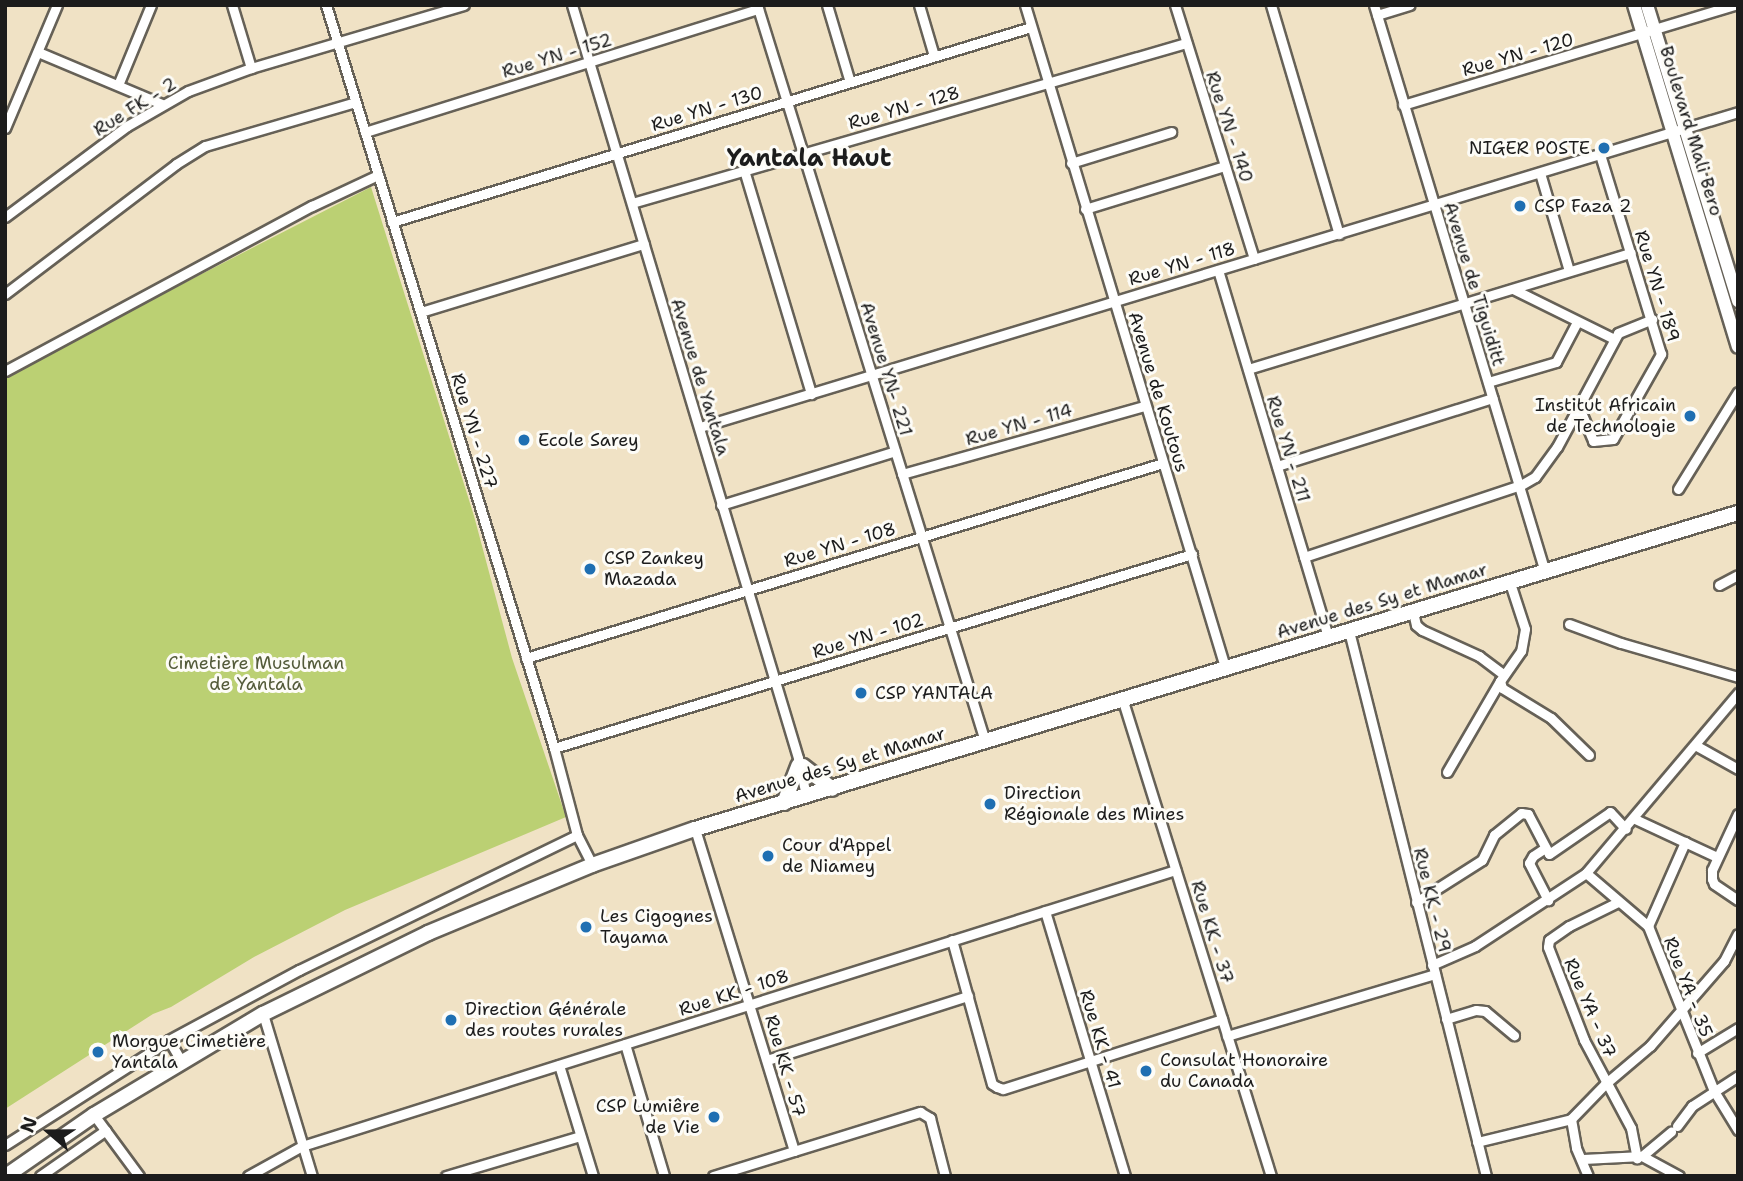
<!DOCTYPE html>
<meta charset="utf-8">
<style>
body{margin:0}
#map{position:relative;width:1743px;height:1181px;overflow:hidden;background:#f0e2c5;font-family:"Shantell Sans",sans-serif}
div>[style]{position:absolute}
.green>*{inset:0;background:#bbd073}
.roads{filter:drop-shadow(2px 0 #666157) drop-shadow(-2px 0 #666157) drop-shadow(0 2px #666157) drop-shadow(0 -2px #666157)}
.minor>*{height:9px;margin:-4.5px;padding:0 4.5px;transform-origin:4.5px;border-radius:4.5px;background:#fff}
.major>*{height:12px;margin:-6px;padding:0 6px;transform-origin:6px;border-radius:6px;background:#fff}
.highway>*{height:14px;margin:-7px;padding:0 7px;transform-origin:7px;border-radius:7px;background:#fff}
.dots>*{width:19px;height:19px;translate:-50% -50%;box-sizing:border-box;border:4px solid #fdfcf7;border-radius:50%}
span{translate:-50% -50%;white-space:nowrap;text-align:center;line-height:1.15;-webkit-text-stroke:6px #fdfcf7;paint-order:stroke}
.street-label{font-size:18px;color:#1c1c1c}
.poi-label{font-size:18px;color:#1c1c1c}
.right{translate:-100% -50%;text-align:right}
.left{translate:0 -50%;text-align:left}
.park-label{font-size:18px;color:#545b3a}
.district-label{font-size:24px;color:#1c1c1c;font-weight:700}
.frame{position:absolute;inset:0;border:7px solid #1c1c1c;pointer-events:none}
.north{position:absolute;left:14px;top:1097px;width:70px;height:70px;-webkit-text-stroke:5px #fdfcf7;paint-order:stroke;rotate:290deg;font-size:19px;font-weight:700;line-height:28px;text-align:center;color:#1c1c1c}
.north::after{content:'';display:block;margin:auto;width:24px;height:32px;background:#1c1c1c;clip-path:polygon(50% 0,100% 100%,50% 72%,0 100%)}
</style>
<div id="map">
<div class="green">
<div style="clip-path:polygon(371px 187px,474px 516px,512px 658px,566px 817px,345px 910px,254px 957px,171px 1007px,153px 1014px,5px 1109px,5px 375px)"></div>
</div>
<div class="roads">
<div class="minor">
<div style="left:232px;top:5px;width:66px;rotate:73.2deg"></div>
<div style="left:326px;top:5px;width:777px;rotate:72.94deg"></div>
<div style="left:554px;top:748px;width:90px;rotate:75.2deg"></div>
<div style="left:577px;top:835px;width:34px;rotate:63deg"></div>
<div style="left:572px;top:5px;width:786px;rotate:73.29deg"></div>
<div style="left:798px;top:758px;width:39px;rotate:78deg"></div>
<div style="left:757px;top:5px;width:771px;rotate:72.79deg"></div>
<div style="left:827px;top:5px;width:80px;rotate:73.4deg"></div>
<div style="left:919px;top:5px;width:53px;rotate:73.6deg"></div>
<div style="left:1025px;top:5px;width:692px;rotate:73.19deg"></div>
<div style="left:1175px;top:5px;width:266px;rotate:72.7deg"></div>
<div style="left:1271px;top:5px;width:239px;rotate:73.5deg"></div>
<div style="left:1374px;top:5px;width:592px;rotate:73.22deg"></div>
<div style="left:1377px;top:15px;width:34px;rotate:-17deg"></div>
<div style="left:38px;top:52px;width:134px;rotate:22.8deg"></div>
<div style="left:118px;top:85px;width:87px;rotate:-67.6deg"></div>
<div style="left:1403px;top:105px;width:347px;rotate:-16.8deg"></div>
<div style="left:5px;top:128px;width:134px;rotate:-67.1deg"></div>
<div style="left:365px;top:132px;width:412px;rotate:-17.4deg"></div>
<div style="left:1071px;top:163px;width:105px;rotate:-17.2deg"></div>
<div style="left:744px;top:170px;width:234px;rotate:73.3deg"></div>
<div style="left:1540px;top:173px;width:102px;rotate:73.5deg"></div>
<div style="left:632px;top:203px;width:577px;rotate:-16.11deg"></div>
<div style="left:1085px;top:209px;width:146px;rotate:-17.1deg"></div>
<div style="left:5px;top:217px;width:152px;rotate:-36.7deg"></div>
<div style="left:127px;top:126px;width:70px;rotate:-29.8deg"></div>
<div style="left:188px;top:91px;width:67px;rotate:-20.1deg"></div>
<div style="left:251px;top:68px;width:222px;rotate:-16.5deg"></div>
<div style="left:392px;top:222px;width:668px;rotate:-16.97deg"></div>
<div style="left:1218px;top:270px;width:383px;rotate:73.3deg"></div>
<div style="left:1513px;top:289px;width:113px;rotate:26.3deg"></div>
<div style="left:5px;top:294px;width:215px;rotate:-37.2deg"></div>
<div style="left:176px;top:164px;width:34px;rotate:-32deg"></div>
<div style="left:205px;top:146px;width:156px;rotate:-16.3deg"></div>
<div style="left:421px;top:312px;width:233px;rotate:-17deg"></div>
<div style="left:1248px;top:369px;width:400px;rotate:-16.9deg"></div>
<div style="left:5px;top:371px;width:349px;rotate:-28.3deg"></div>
<div style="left:312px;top:206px;width:73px;rotate:-25.2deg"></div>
<div style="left:1488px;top:382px;width:71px;rotate:-16.4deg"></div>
<div style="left:1556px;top:362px;width:45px;rotate:-62.3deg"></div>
<div style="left:1578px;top:405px;width:39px;rotate:67deg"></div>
<div style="left:1593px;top:441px;width:20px;rotate:-6deg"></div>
<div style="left:1613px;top:439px;width:98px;rotate:-60.5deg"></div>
<div style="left:1661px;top:354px;width:209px;rotate:-107deg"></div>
<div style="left:700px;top:427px;width:1085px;rotate:-16.88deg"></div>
<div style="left:1277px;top:466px;width:226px;rotate:-17.5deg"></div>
<div style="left:902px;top:474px;width:251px;rotate:-15.7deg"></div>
<div style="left:1678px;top:489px;width:114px;rotate:-58.3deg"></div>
<div style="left:721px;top:505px;width:182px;rotate:-17.2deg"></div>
<div style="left:1304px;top:557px;width:229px;rotate:-18.4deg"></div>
<div style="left:1521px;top:485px;width:16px;rotate:-30deg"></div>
<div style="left:1535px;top:477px;width:37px;rotate:-54deg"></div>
<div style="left:1557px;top:447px;width:129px;rotate:-61.8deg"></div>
<div style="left:1618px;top:333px;width:37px;rotate:-22deg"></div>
<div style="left:1510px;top:583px;width:48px;rotate:71.9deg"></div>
<div style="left:1525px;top:629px;width:22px;rotate:100deg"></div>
<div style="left:1521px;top:651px;width:37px;rotate:125deg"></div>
<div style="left:1500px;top:681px;width:7px;rotate:74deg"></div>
<div style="left:1502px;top:688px;width:57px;rotate:31.5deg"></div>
<div style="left:1551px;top:718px;width:53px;rotate:44.2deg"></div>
<div style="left:1719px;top:585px;width:21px;rotate:-28deg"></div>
<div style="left:1413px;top:612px;width:13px;rotate:77deg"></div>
<div style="left:1416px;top:625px;width:8px;rotate:40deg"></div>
<div style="left:1422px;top:630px;width:63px;rotate:24.5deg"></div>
<div style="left:1479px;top:656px;width:31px;rotate:37deg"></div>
<div style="left:1569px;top:624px;width:55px;rotate:20.1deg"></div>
<div style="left:1621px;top:643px;width:122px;rotate:16.2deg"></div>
<div style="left:1349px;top:631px;width:562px;rotate:75.89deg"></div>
<div style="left:526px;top:658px;width:666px;rotate:-17.02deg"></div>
<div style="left:1122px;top:698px;width:501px;rotate:72.69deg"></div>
<div style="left:1695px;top:745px;width:49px;rotate:29.2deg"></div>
<div style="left:554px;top:748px;width:667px;rotate:-16.91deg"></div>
<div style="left:1447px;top:772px;width:105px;rotate:-59.8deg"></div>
<div style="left:1738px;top:814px;width:62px;rotate:114.9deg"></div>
<div style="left:1712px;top:870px;width:9px;rotate:90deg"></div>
<div style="left:1712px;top:879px;width:5px;rotate:68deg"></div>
<div style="left:1714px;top:884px;width:29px;rotate:34deg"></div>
<div style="left:1635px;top:819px;width:90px;rotate:24.9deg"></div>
<div style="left:695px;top:829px;width:337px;rotate:72.9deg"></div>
<div style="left:1545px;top:848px;width:14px;rotate:146deg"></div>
<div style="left:1533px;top:856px;width:8px;rotate:120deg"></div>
<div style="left:1529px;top:863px;width:42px;rotate:62.8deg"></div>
<div style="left:1586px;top:873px;width:82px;rotate:40.5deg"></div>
<div style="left:1648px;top:926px;width:178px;rotate:68.2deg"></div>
<div style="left:1714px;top:1091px;width:46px;rotate:58.4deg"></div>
<div style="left:1416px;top:902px;width:78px;rotate:-32.5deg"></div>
<div style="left:1482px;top:860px;width:28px;rotate:-64deg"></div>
<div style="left:1494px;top:835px;width:35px;rotate:-39deg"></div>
<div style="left:1521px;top:813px;width:7px;rotate:8deg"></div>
<div style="left:1528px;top:814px;width:45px;rotate:62.3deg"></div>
<div style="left:1549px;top:854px;width:74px;rotate:-34.5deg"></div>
<div style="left:1610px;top:812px;width:23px;rotate:47deg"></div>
<div style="left:1618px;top:902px;width:55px;rotate:153.9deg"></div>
<div style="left:1569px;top:926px;width:24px;rotate:145deg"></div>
<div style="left:1549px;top:940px;width:7px;rotate:98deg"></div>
<div style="left:1548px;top:947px;width:100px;rotate:68.8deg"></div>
<div style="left:1584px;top:1040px;width:100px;rotate:61.9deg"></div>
<div style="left:1631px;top:1128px;width:31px;rotate:79deg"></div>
<div style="left:1045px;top:911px;width:277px;rotate:73.2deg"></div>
<div style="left:1648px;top:926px;width:92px;rotate:-66.2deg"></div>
<div style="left:952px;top:940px;width:149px;rotate:74.5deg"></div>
<div style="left:992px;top:1084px;width:6px;rotate:31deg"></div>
<div style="left:997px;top:1087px;width:6px;rotate:18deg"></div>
<div style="left:1003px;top:1089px;width:230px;rotate:-17.7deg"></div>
<div style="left:1432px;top:965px;width:47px;rotate:-23.8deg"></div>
<div style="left:1475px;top:946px;width:133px;rotate:-33.3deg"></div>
<div style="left:1586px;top:873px;width:236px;rotate:-49.8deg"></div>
<div style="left:263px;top:1014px;width:169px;rotate:73.2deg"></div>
<div style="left:1446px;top:1019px;width:31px;rotate:-17deg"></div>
<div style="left:1476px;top:1010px;width:9px;rotate:6deg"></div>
<div style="left:1485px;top:1011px;width:38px;rotate:40deg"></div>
<div style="left:1227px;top:1036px;width:217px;rotate:-16.6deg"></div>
<div style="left:169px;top:1040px;width:24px;rotate:60deg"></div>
<div style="left:625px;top:1044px;width:138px;rotate:73.5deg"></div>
<div style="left:1697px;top:1053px;width:48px;rotate:-31.4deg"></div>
<div style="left:767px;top:1060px;width:211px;rotate:-17.7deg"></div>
<div style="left:559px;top:1065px;width:116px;rotate:73deg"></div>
<div style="left:94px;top:1115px;width:76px;rotate:53.6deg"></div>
<div style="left:1571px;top:1119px;width:49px;rotate:-45.8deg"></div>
<div style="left:1605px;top:1084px;width:59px;rotate:-40.2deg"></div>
<div style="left:1650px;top:1046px;width:113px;rotate:-49deg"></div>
<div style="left:1724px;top:961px;width:30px;rotate:-63deg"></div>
<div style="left:1677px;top:1126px;width:25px;rotate:-53deg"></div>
<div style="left:1692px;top:1106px;width:55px;rotate:-33.1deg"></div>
<div style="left:1477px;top:1142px;width:97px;rotate:-13.7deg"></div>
<div style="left:1571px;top:1119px;width:29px;rotate:80deg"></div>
<div style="left:1576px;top:1148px;width:30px;rotate:67deg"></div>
<div style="left:5px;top:1145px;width:195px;rotate:-32.6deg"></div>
<div style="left:169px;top:1040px;width:148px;rotate:-28.3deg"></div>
<div style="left:299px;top:970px;width:309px;rotate:-25.9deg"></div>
<div style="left:1642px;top:1156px;width:38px;rotate:-40deg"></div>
<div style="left:1583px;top:1159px;width:59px;rotate:-2.9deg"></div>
<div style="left:1642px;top:1156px;width:42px;rotate:28.4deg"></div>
<div style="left:40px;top:1176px;width:80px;rotate:-34.9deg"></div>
<div style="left:248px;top:1176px;width:62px;rotate:-29.1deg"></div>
<div style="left:302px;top:1146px;width:916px;rotate:-17.54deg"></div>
<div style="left:446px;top:1176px;width:140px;rotate:-16.6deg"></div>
<div style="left:713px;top:1176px;width:217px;rotate:-17.2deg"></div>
<div style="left:920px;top:1112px;width:12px;rotate:31deg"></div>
<div style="left:930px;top:1118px;width:60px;rotate:75.5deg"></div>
</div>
<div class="major">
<div style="left:1634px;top:5px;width:357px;rotate:73.1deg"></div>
<div style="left:1647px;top:5px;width:310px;rotate:72.9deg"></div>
</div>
<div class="highway">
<div style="left:803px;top:766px;width:37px;rotate:38deg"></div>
<div style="left:784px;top:803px;width:40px;rotate:-69deg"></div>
<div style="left:6px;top:1176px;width:107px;rotate:-34.7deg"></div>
<div style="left:94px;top:1115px;width:197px;rotate:-30.9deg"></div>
<div style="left:263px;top:1014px;width:184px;rotate:-26.1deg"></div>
<div style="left:428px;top:933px;width:178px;rotate:-22.5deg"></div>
<div style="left:592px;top:865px;width:109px;rotate:-19.3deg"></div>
<div style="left:695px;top:829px;width:1090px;rotate:-16.86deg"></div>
</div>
</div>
<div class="dots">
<div style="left:1604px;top:148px;background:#1f6fb2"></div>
<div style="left:1520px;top:206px;background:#1f6fb2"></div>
<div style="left:1690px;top:416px;background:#1f6fb2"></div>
<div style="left:524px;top:440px;background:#1f6fb2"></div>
<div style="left:590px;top:569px;background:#1f6fb2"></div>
<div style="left:861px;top:693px;background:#1f6fb2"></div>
<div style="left:990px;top:804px;background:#1f6fb2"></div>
<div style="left:768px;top:856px;background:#1f6fb2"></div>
<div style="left:586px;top:927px;background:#1f6fb2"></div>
<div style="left:451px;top:1020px;background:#1f6fb2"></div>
<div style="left:98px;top:1052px;background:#1f6fb2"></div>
<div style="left:1146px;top:1071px;background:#1f6fb2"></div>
<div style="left:714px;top:1117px;background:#1f6fb2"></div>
</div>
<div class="street-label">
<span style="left:1518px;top:55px;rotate:-16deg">Rue YN - 120</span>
<span style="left:557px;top:56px;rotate:-17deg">Rue YN - 152</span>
<span style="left:135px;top:107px;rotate:-32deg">Rue FK - 2</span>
<span style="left:904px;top:108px;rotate:-16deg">Rue YN - 128</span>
<span style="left:707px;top:109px;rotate:-17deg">Rue YN - 130</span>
<span style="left:1229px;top:127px;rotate:72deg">Rue YN - 140</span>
<span style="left:1691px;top:131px;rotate:73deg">Boulevard Mali Bero</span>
<span style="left:1182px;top:264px;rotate:-17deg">Rue YN - 118</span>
<span style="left:1474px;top:284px;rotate:73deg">Avenue de Tiguiditt</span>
<span style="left:1657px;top:286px;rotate:73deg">Rue YN - 189</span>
<span style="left:886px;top:369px;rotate:73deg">Avenue YN- 221</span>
<span style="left:700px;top:377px;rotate:73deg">Avenue de Yantala</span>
<span style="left:1158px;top:392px;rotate:73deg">Avenue de Koutous</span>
<span style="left:1019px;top:425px;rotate:-16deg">Rue YN - 114</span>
<span style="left:474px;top:431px;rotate:73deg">Rue YN - 227</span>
<span style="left:1288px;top:449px;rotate:73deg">Rue YN - 211</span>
<span style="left:840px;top:545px;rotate:-17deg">Rue YN - 108</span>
<span style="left:1382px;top:601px;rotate:-17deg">Avenue des Sy et Mamar</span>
<span style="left:868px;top:636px;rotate:-17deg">Rue YN - 102</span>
<span style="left:840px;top:765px;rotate:-17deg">Avenue des Sy et Mamar</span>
<span style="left:1432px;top:900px;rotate:76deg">Rue KK - 29</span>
<span style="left:1212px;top:932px;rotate:73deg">Rue KK - 37</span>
<span style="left:1688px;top:987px;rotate:69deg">Rue YA - 35</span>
<span style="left:734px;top:993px;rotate:-18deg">Rue KK - 108</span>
<span style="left:1590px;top:1008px;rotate:67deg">Rue YA - 37</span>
<span style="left:1100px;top:1039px;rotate:73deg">Rue KK - 41</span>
<span style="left:785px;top:1066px;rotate:74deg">Rue KK - 57</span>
</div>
<div class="poi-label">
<span class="right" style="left:1590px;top:148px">NIGER POSTE</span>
<span class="left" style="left:1534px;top:206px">CSP Faza 2</span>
<span class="right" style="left:1676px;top:416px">Institut Africain<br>de Technologie</span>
<span class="left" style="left:538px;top:440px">Ecole Sarey</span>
<span class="left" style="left:604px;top:569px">CSP Zankey<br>Mazada</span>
<span class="left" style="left:875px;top:693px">CSP YANTALA</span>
<span class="left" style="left:1004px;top:804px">Direction<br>Régionale des Mines</span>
<span class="left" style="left:782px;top:856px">Cour d'Appel<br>de Niamey</span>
<span class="left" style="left:600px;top:927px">Les Cigognes<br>Tayama</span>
<span class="left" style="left:465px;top:1020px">Direction Générale<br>des routes rurales</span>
<span class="left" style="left:112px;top:1052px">Morgue Cimetière<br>Yantala</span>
<span class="left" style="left:1160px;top:1071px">Consulat Honoraire<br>du Canada</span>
<span class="right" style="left:700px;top:1117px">CSP Lumiêre<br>de Vie</span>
</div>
<div class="park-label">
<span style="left:256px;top:674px">Cimetière Musulman<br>de Yantala</span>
</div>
<div class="district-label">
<span style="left:809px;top:159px">Yantala Haut</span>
</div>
<div class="frame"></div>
<div class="north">N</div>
</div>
